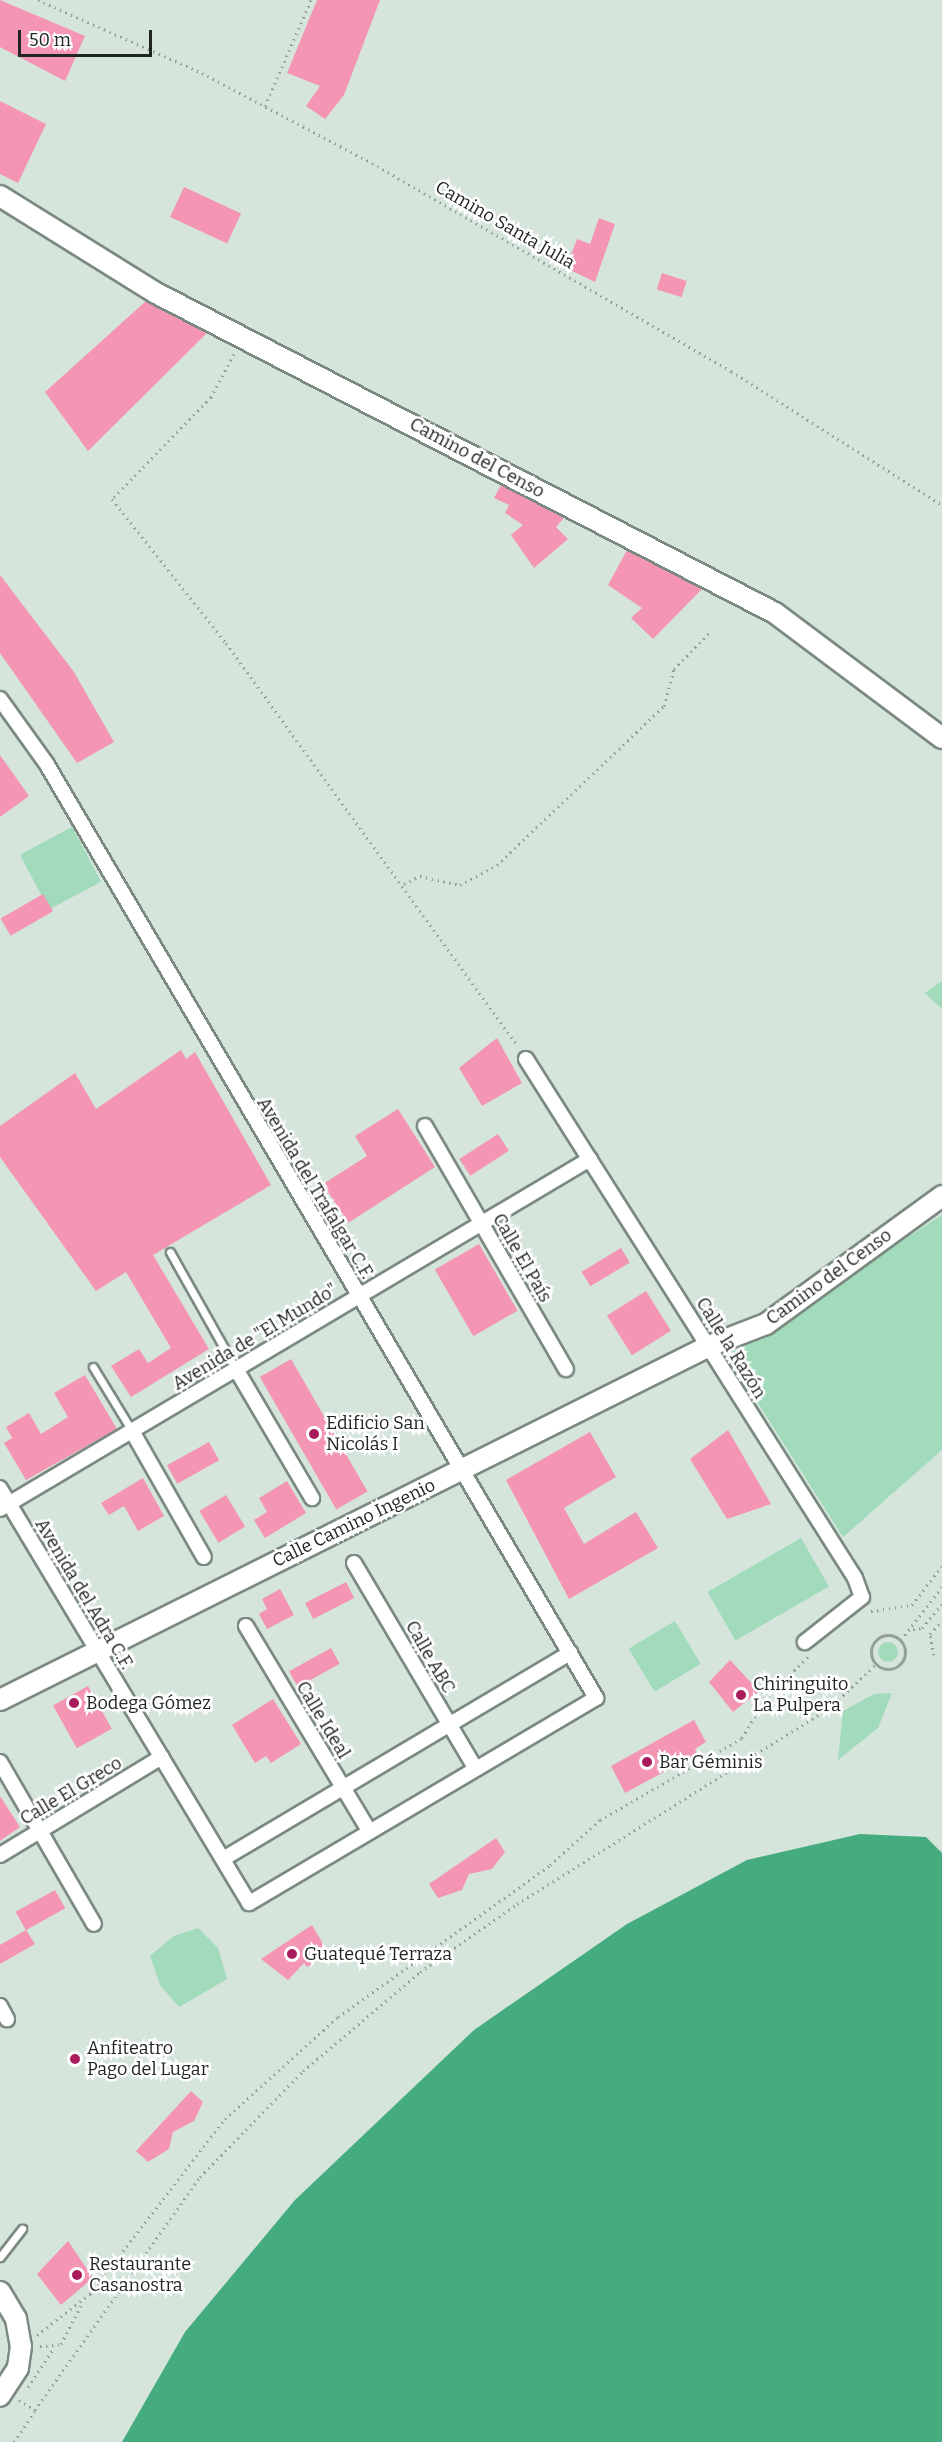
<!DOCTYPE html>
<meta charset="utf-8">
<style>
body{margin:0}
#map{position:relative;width:942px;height:2442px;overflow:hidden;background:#d5e5dc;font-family:Bitter,serif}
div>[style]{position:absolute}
.green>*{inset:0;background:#a1dbbc;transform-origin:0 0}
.round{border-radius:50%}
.water>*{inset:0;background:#44ac7e}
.building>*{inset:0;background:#f495b4;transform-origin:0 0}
.path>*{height:3px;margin-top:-1.5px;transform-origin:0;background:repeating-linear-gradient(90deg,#939f98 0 1.5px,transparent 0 6px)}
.path>.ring{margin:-1.5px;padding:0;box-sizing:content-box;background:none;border:3px solid #939f98;border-radius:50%}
.roads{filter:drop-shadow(2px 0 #7b8a81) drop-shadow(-2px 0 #7b8a81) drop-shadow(0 2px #7b8a81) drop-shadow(0 -2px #7b8a81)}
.lane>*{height:7px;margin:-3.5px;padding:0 3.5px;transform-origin:3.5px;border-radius:3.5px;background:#fff}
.street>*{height:14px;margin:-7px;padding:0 7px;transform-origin:7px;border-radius:7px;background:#fff}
.secondary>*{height:20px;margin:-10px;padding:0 10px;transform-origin:10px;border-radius:10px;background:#fff}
.dots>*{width:16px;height:16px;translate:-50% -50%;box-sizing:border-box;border:3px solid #fff;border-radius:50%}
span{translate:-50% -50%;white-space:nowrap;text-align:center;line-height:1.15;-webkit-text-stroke:5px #fff;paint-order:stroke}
.street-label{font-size:18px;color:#202622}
.poi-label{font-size:18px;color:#202622}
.left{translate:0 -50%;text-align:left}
.scale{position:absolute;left:18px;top:30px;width:134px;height:27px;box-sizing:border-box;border:3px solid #202622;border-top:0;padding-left:8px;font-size:18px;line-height:21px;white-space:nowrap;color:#202622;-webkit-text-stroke:4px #fff;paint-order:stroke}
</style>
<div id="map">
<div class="green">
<div style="left:72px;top:827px;width:62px;height:59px;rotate:62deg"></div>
<div style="clip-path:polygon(942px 981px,942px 1009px,925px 993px)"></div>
<div style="clip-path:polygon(942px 1215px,942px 1450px,843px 1537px,726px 1353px)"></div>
<div style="left:801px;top:1538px;width:56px;height:108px;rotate:60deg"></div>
<div style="left:675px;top:1621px;width:50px;height:54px;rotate:59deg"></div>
<div class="round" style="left:878px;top:1642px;width:20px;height:20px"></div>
<div style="clip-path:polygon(892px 1693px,878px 1728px,838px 1760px,843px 1711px,874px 1694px)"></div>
<div style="clip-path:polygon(198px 1928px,218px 1948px,227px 1979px,179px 2007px,160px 1985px,150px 1956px,174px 1936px)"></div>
</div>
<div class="water">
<div style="clip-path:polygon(860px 1834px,926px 1837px,942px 1853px,942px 2442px,122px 2442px,185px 2332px,295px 2200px,474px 2030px,627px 1924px,747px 1860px)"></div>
</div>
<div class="building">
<div style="clip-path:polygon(0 0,85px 36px,65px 81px,0 47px)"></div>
<div style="clip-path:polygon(317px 0,380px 0,344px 95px,325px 119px,306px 106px,320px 86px,287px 73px)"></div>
<div style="clip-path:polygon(0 101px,46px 124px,18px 183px,0 174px)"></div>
<div style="left:184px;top:187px;width:63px;height:33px;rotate:25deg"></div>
<div style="clip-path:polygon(599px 218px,615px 224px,595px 282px,566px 268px,577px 239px,590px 244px)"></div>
<div style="left:662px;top:273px;width:26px;height:17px;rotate:18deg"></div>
<div style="clip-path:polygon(146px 301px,207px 333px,88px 451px,45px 392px)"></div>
<div style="clip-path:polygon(501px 485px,564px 518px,556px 527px,568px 539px,534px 568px,511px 535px,523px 525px,505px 513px,509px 505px,494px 498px)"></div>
<div style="clip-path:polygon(627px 550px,702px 589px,653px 639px,631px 618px,642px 608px,608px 585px)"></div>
<div style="clip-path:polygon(0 575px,74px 672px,114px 742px,77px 763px,0 653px)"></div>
<div style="clip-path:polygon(0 755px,29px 796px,0 817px)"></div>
<div style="left:43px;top:894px;width:20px;height:49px;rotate:60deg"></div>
<div style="clip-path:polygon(497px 1038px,522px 1083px,482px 1106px,459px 1068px)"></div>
<div style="clip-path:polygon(181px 1050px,186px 1059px,195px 1052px,271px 1185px,153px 1255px,209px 1349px,131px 1397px,111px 1366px,139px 1349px,148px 1363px,171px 1348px,126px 1272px,96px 1291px,0 1157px,0 1126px,75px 1073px,96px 1109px)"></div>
<div style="clip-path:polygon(398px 1109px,435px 1167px,348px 1223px,323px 1184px,367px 1156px,355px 1136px)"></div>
<div style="left:498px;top:1134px;width:20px;height:46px;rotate:57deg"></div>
<div style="left:479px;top:1244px;width:77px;height:51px;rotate:60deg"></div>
<div style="left:621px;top:1248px;width:17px;height:46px;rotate:59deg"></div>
<div style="left:646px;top:1291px;width:47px;height:46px;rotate:58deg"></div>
<div style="left:291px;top:1359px;width:153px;height:36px;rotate:60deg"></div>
<div style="clip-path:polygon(85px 1375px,117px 1429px,26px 1480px,4px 1443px,12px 1438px,6px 1427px,29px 1413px,41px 1434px,68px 1417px,54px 1393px)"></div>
<div style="clip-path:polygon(728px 1430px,771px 1504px,727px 1519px,690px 1459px)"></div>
<div style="clip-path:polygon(590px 1432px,616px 1477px,564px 1508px,584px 1544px,636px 1512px,658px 1548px,569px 1599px,506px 1480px)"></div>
<div style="left:209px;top:1442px;width:21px;height:48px;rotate:61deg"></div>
<div style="clip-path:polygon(143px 1478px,164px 1516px,138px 1531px,124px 1506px,109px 1515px,101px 1503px)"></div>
<div style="clip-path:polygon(287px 1481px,306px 1513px,265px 1538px,254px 1520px,267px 1512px,259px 1498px)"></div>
<div style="left:226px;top:1495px;width:37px;height:31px;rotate:59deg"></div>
<div style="left:346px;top:1582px;width:18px;height:46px;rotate:63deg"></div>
<div style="clip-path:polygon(280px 1589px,294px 1615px,267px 1629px,259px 1614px,267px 1609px,262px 1599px)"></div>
<div style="left:331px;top:1648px;width:18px;height:48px;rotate:61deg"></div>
<div style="clip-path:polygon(730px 1660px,759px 1691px,733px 1712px,709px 1682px)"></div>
<div style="left:88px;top:1686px;width:49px;height:40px;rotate:61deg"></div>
<div style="clip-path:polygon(273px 1699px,301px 1744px,271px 1763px,266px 1756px,255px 1763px,232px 1725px)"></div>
<div style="clip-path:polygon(694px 1720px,706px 1742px,695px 1749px,697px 1754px,625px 1793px,611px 1766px)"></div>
<div style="clip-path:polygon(0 1796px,20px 1827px,0 1841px)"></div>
<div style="clip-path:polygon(496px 1838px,505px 1852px,492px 1869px,469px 1874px,462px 1890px,438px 1898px,429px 1884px)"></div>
<div style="left:55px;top:1890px;width:21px;height:45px;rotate:61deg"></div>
<div style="clip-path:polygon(312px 1925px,329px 1954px,307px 1967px,304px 1963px,288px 1980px,261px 1959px)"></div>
<div style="clip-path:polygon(26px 1930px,35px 1944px,0 1964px,0 1945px)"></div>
<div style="clip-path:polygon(191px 2091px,203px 2102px,194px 2121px,173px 2132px,169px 2149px,148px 2162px,136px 2151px)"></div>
<div style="clip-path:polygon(68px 2241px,93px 2278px,61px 2305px,37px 2274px)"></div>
</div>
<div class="path">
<div style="left:38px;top:0;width:180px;rotate:24deg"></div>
<div style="left:202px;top:73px;width:192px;rotate:27.9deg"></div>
<div style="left:372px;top:163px;width:415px;rotate:30.1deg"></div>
<div style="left:731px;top:371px;width:250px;rotate:32.4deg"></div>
<div style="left:265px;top:106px;width:116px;rotate:-66.5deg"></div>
<div style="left:234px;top:354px;width:49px;rotate:118.1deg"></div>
<div style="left:211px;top:397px;width:142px;rotate:134.1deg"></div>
<div style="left:112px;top:499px;width:184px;rotate:51.6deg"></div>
<div style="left:226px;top:643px;width:498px;rotate:54.1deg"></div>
<div style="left:404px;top:884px;width:18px;rotate:-27deg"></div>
<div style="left:420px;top:876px;width:41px;rotate:12.7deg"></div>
<div style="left:460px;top:885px;width:42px;rotate:-28.4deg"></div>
<div style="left:497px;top:865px;width:231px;rotate:-43.6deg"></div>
<div style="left:664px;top:706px;width:38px;rotate:-75deg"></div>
<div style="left:674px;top:669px;width:52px;rotate:-45.8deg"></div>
<div style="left:871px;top:1611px;width:41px;rotate:-8.3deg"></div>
<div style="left:912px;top:1605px;width:49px;rotate:-52.4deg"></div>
<div style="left:913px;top:1629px;width:9px;rotate:-6deg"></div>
<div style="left:922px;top:1628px;width:31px;rotate:-50deg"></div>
<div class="ring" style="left:871px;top:1635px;width:31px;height:31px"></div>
<div style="left:901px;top:1640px;width:67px;rotate:-52.3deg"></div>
<div style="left:934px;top:1655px;width:21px;rotate:-101deg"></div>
<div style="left:930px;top:1634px;width:18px;rotate:-47deg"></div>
<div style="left:37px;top:2335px;width:67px;rotate:-37.7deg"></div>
<div style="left:90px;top:2294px;width:221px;rotate:-52.4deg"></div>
<div style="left:225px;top:2119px;width:152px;rotate:-42.1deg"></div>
<div style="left:338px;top:2017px;width:261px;rotate:-35.6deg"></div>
<div style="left:550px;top:1865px;width:67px;rotate:-42deg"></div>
<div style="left:600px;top:1820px;width:164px;rotate:-30deg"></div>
<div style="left:742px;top:1738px;width:44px;rotate:-59.9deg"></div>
<div style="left:764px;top:1700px;width:63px;rotate:-44.4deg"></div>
<div style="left:40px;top:2346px;width:21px;rotate:-5deg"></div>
<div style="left:61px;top:2344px;width:47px;rotate:-62.4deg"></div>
<div style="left:28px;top:2387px;width:47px;rotate:-56.3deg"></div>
<div style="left:19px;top:2400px;width:19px;rotate:32deg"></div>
<div style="left:35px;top:2410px;width:286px;rotate:-54.7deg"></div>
<div style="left:200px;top:2177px;width:148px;rotate:-45.8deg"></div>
<div style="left:303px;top:2071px;width:153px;rotate:-40.2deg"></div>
<div style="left:420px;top:1972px;width:118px;rotate:-35deg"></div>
<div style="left:517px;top:1904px;width:369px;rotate:-32.1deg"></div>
<div style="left:830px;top:1708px;width:64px;rotate:-43.7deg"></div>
<div style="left:14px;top:2442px;width:37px;rotate:-56deg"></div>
</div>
<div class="roads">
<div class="lane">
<div style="left:170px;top:1252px;width:134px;rotate:60.6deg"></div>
<div style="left:93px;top:1367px;width:75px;rotate:58.6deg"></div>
<div style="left:0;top:2257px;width:36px;rotate:-52deg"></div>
</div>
<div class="street">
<div style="left:0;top:699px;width:79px;rotate:54.3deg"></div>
<div style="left:46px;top:763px;width:1085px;rotate:59.53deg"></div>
<div style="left:596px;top:1698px;width:403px;rotate:149.4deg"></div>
<div style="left:249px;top:1903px;width:484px;rotate:-121deg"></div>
<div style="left:526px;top:1059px;width:614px;rotate:57.63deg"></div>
<div style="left:855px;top:1578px;width:20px;rotate:70deg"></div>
<div style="left:862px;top:1597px;width:73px;rotate:141.7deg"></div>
<div style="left:425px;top:1126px;width:281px;rotate:59.9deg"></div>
<div style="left:236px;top:1369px;width:150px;rotate:59.5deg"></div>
<div style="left:132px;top:1431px;width:145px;rotate:60.3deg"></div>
<div style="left:0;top:1509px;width:686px;rotate:-30.68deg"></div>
<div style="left:354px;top:1563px;width:239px;rotate:59.4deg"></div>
<div style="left:246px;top:1626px;width:240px;rotate:59deg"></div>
<div style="left:0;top:1762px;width:187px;rotate:59.9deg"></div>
<div style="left:0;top:1855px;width:189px;rotate:-31.2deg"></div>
<div style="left:223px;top:1859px;width:404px;rotate:-30.7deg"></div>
<div style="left:0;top:2006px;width:15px;rotate:62deg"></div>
</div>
<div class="secondary">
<div style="left:0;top:196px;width:184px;rotate:31.9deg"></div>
<div style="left:156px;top:293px;width:697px;rotate:27.34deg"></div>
<div style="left:775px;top:613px;width:209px;rotate:36.8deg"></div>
<div style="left:0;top:1700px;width:792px;rotate:-26.53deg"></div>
<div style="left:709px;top:1346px;width:61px;rotate:-21.1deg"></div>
<div style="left:766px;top:1324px;width:218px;rotate:-36deg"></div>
<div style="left:0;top:2292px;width:31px;rotate:59deg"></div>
<div style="left:16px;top:2319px;width:27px;rotate:80deg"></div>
<div style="left:21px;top:2346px;width:22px;rotate:98deg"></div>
<div style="left:18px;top:2368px;width:33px;rotate:123deg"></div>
</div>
</div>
<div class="dots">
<div style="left:314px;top:1434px;background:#a81c5e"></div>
<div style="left:741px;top:1695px;background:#a81c5e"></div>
<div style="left:74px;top:1703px;background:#a81c5e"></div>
<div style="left:647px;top:1762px;background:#a81c5e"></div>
<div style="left:292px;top:1954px;background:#a81c5e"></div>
<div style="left:75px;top:2059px;background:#a81c5e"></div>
<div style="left:77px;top:2275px;background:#a81c5e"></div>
</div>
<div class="street-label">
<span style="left:505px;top:225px;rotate:30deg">Camino Santa Julia</span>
<span style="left:477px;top:458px;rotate:28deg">Camino del Censo</span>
<span style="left:315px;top:1188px;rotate:59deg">Avenida del Trafalgar C.F.</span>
<span style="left:522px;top:1258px;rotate:60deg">Calle El País</span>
<span style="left:829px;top:1277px;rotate:-36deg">Camino del Censo</span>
<span style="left:255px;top:1337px;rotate:-31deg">Avenida de "El Mundo"</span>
<span style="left:731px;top:1348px;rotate:58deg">Calle la Razón</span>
<span style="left:354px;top:1523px;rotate:-26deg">Calle Camino Ingenio</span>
<span style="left:84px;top:1594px;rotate:59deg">Avenida del Adra C.F.</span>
<span style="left:430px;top:1657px;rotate:60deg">Calle ABC</span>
<span style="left:323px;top:1720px;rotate:59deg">Calle Ideal</span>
<span style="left:71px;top:1791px;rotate:-31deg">Calle El Greco</span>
</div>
<div class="poi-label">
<span class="left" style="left:326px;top:1434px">Edificio San<br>Nicolás I</span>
<span class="left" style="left:753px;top:1695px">Chiringuito<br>La Pulpera</span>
<span class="left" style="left:86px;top:1703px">Bodega Gómez</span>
<span class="left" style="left:659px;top:1762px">Bar Géminis</span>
<span class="left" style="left:304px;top:1954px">Guatequé Terraza</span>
<span class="left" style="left:87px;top:2059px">Anfiteatro<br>Pago del Lugar</span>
<span class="left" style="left:89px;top:2275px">Restaurante<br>Casanostra</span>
</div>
<div class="scale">50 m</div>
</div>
